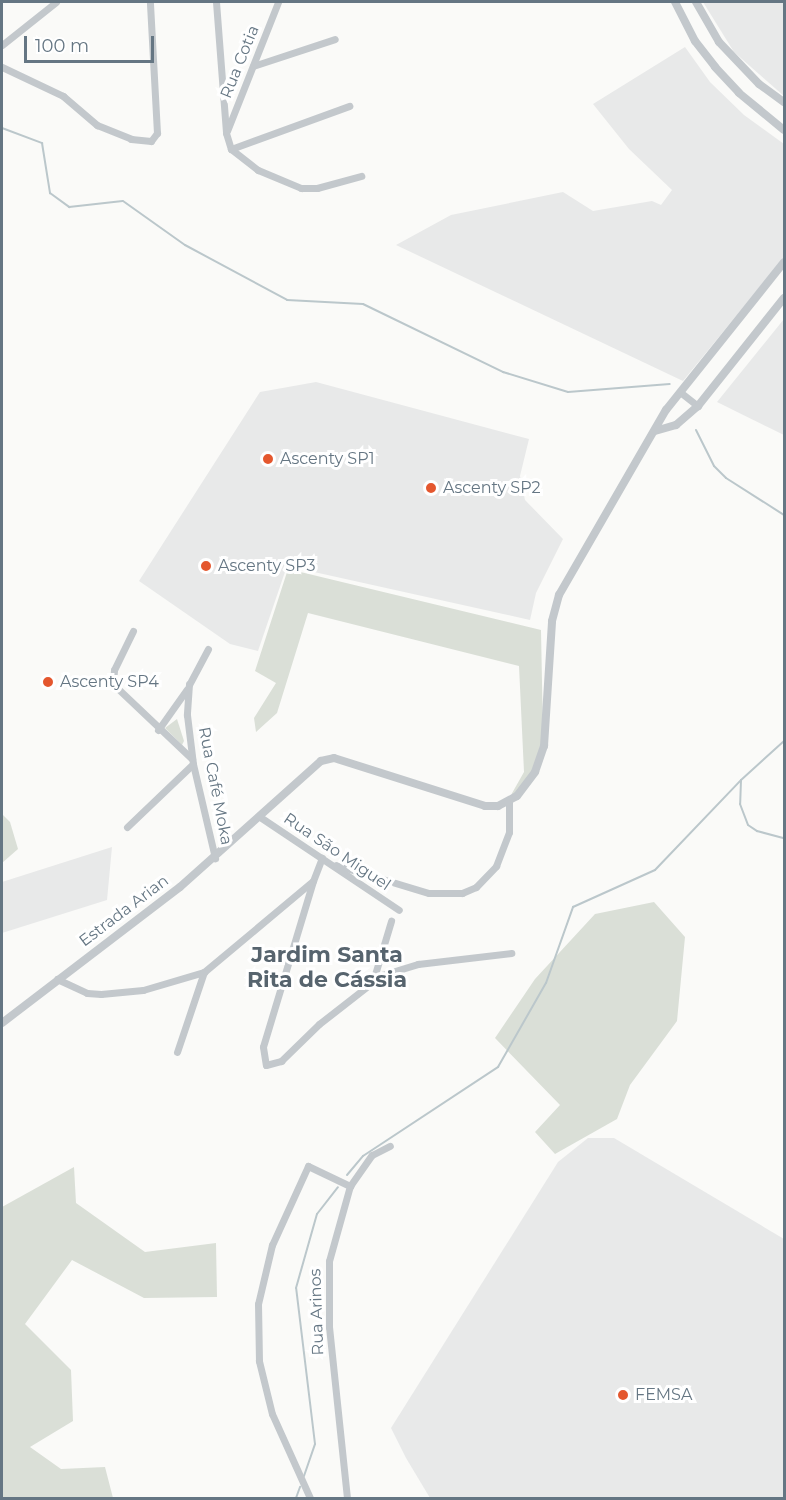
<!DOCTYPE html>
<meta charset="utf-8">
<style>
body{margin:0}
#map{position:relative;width:786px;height:1500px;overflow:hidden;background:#fafaf8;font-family:Montserrat,sans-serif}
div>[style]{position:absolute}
.built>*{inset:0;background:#e8e9e9}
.green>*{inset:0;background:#dadfd7}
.stream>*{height:2px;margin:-1px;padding:0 1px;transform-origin:1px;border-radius:1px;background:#bbc7cb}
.minor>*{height:7px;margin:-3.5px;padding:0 3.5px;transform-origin:3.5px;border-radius:3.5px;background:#c3c8cc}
.tertiary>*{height:8px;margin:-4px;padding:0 4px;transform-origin:4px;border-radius:4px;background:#c3c8cc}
.dots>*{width:16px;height:16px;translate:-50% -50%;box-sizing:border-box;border:3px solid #fff;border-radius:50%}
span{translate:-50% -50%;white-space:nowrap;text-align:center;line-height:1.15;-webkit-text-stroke:6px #fff;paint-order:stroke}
.street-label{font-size:16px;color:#657683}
.poi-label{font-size:16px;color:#657683}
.left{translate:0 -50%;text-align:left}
.district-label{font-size:22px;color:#57646e;font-weight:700}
.frame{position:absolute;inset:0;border:3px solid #657683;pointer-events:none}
.scale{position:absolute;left:24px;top:36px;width:130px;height:27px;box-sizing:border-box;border:3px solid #657683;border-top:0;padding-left:8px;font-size:18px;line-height:21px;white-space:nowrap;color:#657683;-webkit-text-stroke:4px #fff;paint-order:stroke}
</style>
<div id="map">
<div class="built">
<div style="clip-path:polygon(703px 2px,784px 2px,784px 96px,734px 52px)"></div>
<div style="clip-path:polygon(685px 47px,710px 82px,744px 115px,784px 144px,784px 257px,683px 381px,396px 245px,451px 215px,563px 192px,593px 211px,652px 201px,661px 205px,672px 190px,629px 149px,593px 104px)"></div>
<div style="clip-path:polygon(784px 319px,784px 435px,717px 402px)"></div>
<div style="clip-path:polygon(316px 382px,529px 439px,520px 476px,525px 500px,563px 539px,536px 593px,530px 620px,287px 566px,258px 651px,230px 644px,139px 581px,260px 392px)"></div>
<div style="clip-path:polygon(112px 847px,107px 900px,2px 933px,2px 882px)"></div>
<div style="clip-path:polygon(588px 1138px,614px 1138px,784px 1239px,784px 1498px,430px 1498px,406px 1458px,391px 1428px,558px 1162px)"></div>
</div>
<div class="green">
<div style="clip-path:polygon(288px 569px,541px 630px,543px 734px,535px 767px,516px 793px,511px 795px,524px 772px,519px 666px,308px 613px,277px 713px,256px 732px,254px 718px,276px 683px,255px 671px)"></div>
<div style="clip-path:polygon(177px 719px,184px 741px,182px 745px,165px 728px)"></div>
<div style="clip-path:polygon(2px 814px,10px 822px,18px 849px,2px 863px)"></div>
<div style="clip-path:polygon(654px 902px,685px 937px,677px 1021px,630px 1085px,617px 1119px,555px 1154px,535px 1132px,560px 1105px,495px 1038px,535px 979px,595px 914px)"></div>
<div style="clip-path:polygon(74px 1167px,76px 1203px,145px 1252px,216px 1243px,217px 1297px,144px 1298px,72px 1260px,25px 1324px,71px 1370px,73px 1421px,30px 1447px,61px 1469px,105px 1467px,113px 1498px,2px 1498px,2px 1207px)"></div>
</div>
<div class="stream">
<div style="left:2px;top:128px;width:43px;rotate:20.6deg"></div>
<div style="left:42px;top:143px;width:51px;rotate:80.9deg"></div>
<div style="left:50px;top:193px;width:24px;rotate:36deg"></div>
<div style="left:69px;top:207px;width:54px;rotate:-6.3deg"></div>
<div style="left:123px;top:201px;width:76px;rotate:35.4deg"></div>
<div style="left:185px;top:245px;width:116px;rotate:28.3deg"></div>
<div style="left:287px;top:300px;width:76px;rotate:3deg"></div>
<div style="left:363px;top:304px;width:156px;rotate:25.9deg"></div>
<div style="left:503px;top:372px;width:68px;rotate:17.1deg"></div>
<div style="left:568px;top:392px;width:102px;rotate:-4.5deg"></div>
<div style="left:696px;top:430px;width:40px;rotate:63.4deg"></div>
<div style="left:714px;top:466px;width:17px;rotate:45deg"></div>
<div style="left:726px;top:478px;width:69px;rotate:32.5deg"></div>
<div style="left:784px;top:741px;width:58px;rotate:137.8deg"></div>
<div style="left:741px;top:780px;width:24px;rotate:92deg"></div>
<div style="left:740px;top:804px;width:22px;rotate:69deg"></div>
<div style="left:748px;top:825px;width:11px;rotate:34deg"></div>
<div style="left:757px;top:831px;width:28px;rotate:15deg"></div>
<div style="left:347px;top:1175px;width:25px;rotate:-50deg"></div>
<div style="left:363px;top:1156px;width:162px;rotate:-33.4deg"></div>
<div style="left:498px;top:1067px;width:97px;rotate:-60.3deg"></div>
<div style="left:546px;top:983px;width:81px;rotate:-70.4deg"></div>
<div style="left:573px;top:907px;width:90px;rotate:-24.3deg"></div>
<div style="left:655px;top:870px;width:124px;rotate:-46.3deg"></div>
<div style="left:304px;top:1476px;width:34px;rotate:-71deg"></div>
<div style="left:315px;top:1444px;width:157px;rotate:-96.9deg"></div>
<div style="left:296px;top:1288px;width:77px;rotate:-74.2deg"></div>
<div style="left:317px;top:1214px;width:34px;rotate:-52deg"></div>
<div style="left:296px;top:1498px;width:12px;rotate:-70deg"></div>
</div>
<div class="minor">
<div style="left:216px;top:2px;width:131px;rotate:85.6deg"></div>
<div style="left:226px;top:133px;width:17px;rotate:73deg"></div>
<div style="left:231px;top:149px;width:34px;rotate:38deg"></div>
<div style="left:258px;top:170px;width:47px;rotate:22.7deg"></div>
<div style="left:301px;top:188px;width:16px"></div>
<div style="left:317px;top:188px;width:46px;rotate:-15.3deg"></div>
<div style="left:2px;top:45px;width:69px;rotate:-38.5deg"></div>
<div style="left:253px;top:66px;width:86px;rotate:-18.2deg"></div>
<div style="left:2px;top:67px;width:68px;rotate:25.4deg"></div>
<div style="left:63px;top:96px;width:45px;rotate:40.5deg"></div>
<div style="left:97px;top:125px;width:37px;rotate:22deg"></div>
<div style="left:131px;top:139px;width:20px;rotate:6deg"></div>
<div style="left:151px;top:141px;width:10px;rotate:-53deg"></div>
<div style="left:157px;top:133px;width:131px;rotate:-93.1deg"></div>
<div style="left:227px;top:131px;width:139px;rotate:-68.4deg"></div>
<div style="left:231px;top:149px;width:126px;rotate:-20deg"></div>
<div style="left:680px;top:392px;width:23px;rotate:38deg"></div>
<div style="left:133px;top:631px;width:43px;rotate:116deg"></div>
<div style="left:114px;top:670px;width:14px;rotate:94deg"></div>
<div style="left:113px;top:684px;width:109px;rotate:43.5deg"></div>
<div style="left:208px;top:649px;width:40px;rotate:118deg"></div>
<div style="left:189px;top:684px;width:31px;rotate:94deg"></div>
<div style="left:187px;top:715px;width:49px;rotate:83deg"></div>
<div style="left:193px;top:764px;width:97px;rotate:76.8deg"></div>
<div style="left:158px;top:730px;width:50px;rotate:-54.7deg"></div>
<div style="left:260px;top:817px;width:167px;rotate:33.8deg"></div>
<div style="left:127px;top:827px;width:91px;rotate:-43.7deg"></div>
<div style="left:336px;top:865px;width:97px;rotate:16.8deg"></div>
<div style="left:429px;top:893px;width:33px"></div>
<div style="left:462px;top:893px;width:15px;rotate:-23deg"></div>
<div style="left:476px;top:887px;width:29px;rotate:-46deg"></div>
<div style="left:496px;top:866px;width:36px;rotate:-69deg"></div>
<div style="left:509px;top:832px;width:30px;rotate:-90deg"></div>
<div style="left:313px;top:881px;width:173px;rotate:106.8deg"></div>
<div style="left:263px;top:1047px;width:18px;rotate:81deg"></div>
<div style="left:266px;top:1065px;width:16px;rotate:-15deg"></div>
<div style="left:281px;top:1061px;width:53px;rotate:-44.2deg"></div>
<div style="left:319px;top:1024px;width:80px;rotate:-37.9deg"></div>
<div style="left:382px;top:975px;width:38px;rotate:-17deg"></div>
<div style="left:418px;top:964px;width:94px;rotate:-6.7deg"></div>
<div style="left:57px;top:979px;width:33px;rotate:25deg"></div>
<div style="left:87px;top:993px;width:14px;rotate:4deg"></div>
<div style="left:101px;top:994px;width:42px;rotate:-5.4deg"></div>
<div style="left:143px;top:990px;width:64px;rotate:-16.4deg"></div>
<div style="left:204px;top:972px;width:142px;rotate:-39.9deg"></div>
<div style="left:313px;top:881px;width:25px;rotate:-69deg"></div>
<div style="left:373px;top:981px;width:63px;rotate:-73.3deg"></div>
<div style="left:177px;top:1052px;width:84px;rotate:-71.4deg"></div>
<div style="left:310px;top:1498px;width:92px;rotate:-114.3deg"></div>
<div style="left:272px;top:1414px;width:55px;rotate:-103.8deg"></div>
<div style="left:259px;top:1361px;width:57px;rotate:-91deg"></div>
<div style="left:258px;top:1304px;width:61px;rotate:-76.7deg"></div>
<div style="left:272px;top:1245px;width:87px;rotate:-65.5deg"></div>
<div style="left:308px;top:1166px;width:47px;rotate:25.5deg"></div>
<div style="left:347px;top:1498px;width:172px;rotate:-96deg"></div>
<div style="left:329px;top:1327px;width:66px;rotate:-90deg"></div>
<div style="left:329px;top:1261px;width:78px;rotate:-74.4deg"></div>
<div style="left:350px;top:1186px;width:38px;rotate:-55deg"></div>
<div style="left:372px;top:1155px;width:20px;rotate:-27deg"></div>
</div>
<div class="tertiary">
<div style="left:675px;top:2px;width:44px;rotate:62.9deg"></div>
<div style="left:695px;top:41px;width:33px;rotate:52deg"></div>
<div style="left:715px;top:67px;width:35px;rotate:47deg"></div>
<div style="left:739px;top:93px;width:58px;rotate:39.4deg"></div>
<div style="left:696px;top:2px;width:46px;rotate:60.1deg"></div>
<div style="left:719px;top:42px;width:58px;rotate:46.4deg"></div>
<div style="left:759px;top:84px;width:31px;rotate:36deg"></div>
<div style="left:655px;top:431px;width:22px;rotate:-16deg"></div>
<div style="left:676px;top:425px;width:29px;rotate:-41deg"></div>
<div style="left:698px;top:406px;width:138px;rotate:-51.5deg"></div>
<div style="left:2px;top:1023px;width:224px;rotate:-37.4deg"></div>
<div style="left:180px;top:887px;width:189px;rotate:-41.8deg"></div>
<div style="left:321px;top:761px;width:13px;rotate:-13deg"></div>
<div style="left:334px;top:758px;width:158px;rotate:17.6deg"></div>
<div style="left:485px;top:806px;width:13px"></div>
<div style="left:498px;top:806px;width:21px;rotate:-28deg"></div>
<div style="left:517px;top:796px;width:30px;rotate:-53deg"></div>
<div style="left:535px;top:772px;width:28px;rotate:-71deg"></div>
<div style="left:544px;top:746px;width:125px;rotate:-86.3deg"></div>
<div style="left:552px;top:621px;width:27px;rotate:-75deg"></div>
<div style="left:559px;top:595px;width:214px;rotate:-60deg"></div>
<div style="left:666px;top:410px;width:189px;rotate:-51.4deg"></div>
</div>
<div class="dots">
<div style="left:268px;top:459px;background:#e4572e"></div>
<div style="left:431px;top:488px;background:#e4572e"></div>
<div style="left:206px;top:566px;background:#e4572e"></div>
<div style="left:48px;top:682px;background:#e4572e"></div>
<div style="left:623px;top:1395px;background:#e4572e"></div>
</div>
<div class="street-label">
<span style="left:240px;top:62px;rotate:-68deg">Rua Cotia</span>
<span style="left:215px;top:786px;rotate:79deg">Rua Café Moka</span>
<span style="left:337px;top:852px;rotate:34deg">Rua São Miguel</span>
<span style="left:124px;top:911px;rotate:-37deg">Estrada Arian</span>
<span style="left:317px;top:1312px;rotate:-92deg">Rua Arinos</span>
</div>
<div class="poi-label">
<span class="left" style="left:280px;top:459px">Ascenty SP1</span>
<span class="left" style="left:443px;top:488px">Ascenty SP2</span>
<span class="left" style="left:218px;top:566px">Ascenty SP3</span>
<span class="left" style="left:60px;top:682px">Ascenty SP4</span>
<span class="left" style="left:635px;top:1395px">FEMSA</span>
</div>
<div class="district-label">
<span style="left:327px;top:967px">Jardim Santa<br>Rita de Cássia</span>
</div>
<div class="frame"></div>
<div class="scale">100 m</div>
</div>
